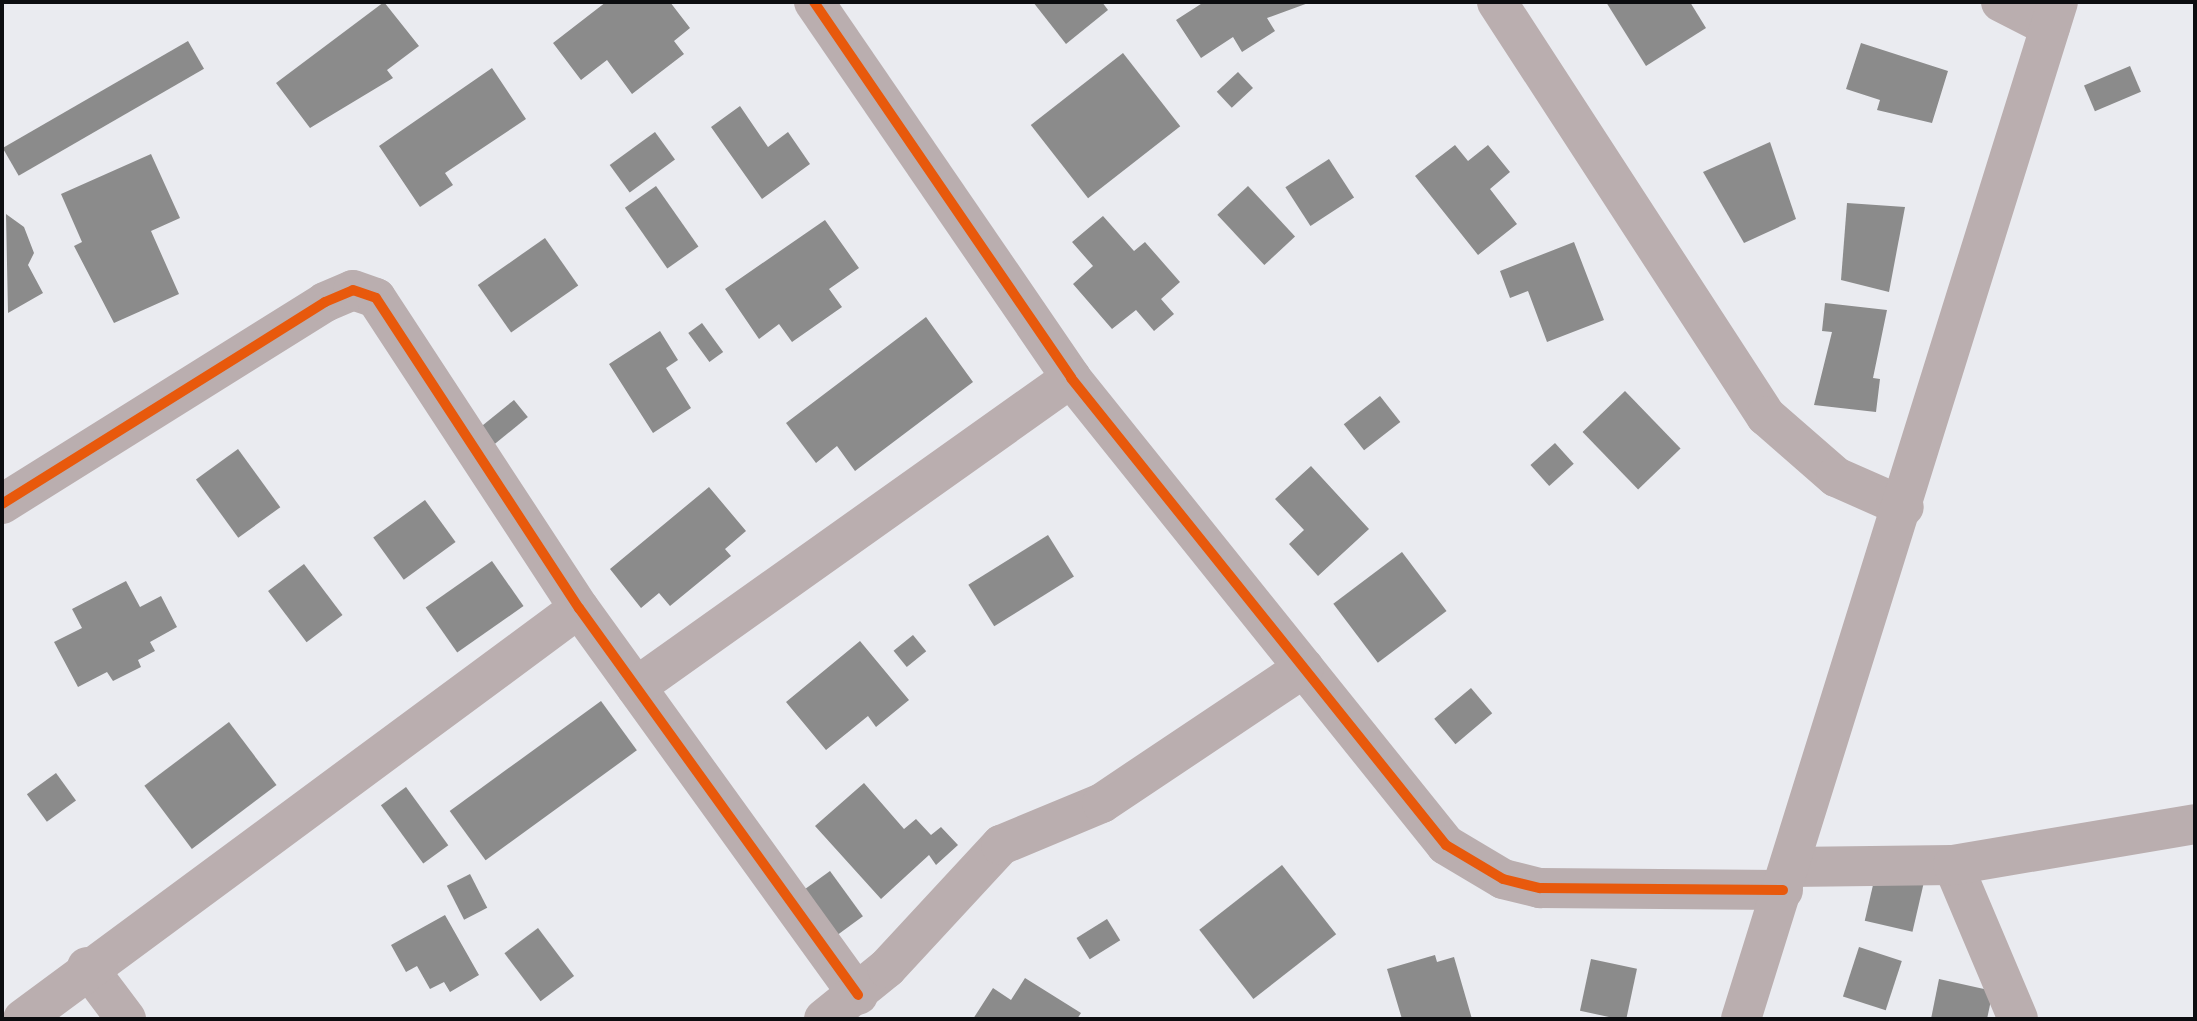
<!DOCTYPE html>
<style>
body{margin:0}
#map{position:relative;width:2197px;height:1021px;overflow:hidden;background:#eaebf0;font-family:"Varela Round",sans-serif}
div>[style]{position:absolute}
.building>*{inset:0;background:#8b8b8b;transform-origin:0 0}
.street>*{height:40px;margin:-20px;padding:0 20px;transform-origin:20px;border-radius:20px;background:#baaeaf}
.cycleway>*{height:10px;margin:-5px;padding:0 5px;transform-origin:5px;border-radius:5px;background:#e8590c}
span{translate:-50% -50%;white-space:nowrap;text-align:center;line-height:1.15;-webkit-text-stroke:8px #e6eaf4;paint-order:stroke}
.frame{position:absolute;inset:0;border:4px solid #0c0d10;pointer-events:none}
</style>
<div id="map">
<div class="building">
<div style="clip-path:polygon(384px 2px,419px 46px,387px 70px,393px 78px,310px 128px,276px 83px)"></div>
<div style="clip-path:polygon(606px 2px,670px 2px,690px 28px,674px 41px,684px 54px,632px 94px,607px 60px,581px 80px,553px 43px)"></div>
<div style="clip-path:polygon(1033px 2px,1102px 2px,1108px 10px,1066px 44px)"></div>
<div style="clip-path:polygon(1204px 2px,1311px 2px,1267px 18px,1275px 31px,1242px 52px,1233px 37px,1201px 58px,1176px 20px)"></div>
<div style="clip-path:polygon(1606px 2px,1690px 2px,1706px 28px,1646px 66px)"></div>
<div style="left:188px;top:41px;width:32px;height:214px;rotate:60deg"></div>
<div style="clip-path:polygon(1861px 43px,1948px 71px,1932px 123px,1877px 110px,1880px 100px,1846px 89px)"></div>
<div style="left:1123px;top:53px;width:93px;height:117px;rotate:52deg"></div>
<div style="left:2130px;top:66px;width:28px;height:50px;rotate:67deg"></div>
<div style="clip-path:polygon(492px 68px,526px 119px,445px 173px,453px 185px,420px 207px,379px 146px)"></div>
<div style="left:1238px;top:72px;width:22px;height:29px;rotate:47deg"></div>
<div style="clip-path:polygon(740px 106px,768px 147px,788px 132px,810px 164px,762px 199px,711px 127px)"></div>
<div style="left:655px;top:132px;width:34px;height:56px;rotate:54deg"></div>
<div style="clip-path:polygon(1770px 142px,1796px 219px,1744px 243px,1703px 172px)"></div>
<div style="clip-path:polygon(1455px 145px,1468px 161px,1488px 145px,1510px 172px,1490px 189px,1517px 224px,1478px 255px,1415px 176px)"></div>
<div style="clip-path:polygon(151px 154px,180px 218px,151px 231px,179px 294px,114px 323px,74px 246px,82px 242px,61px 194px)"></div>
<div style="left:1329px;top:159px;width:46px;height:52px;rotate:57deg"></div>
<div style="left:656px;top:186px;width:74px;height:38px;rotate:55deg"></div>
<div style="left:1248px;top:186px;width:69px;height:42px;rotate:47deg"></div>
<div style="clip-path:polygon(1847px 203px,1905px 207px,1889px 292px,1841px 280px)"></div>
<div style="clip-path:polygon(6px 214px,24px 227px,34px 253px,28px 265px,43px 293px,8px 313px)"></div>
<div style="clip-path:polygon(1103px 216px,1134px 251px,1145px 242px,1180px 282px,1161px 299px,1174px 314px,1154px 331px,1136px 310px,1112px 329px,1073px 284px,1093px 266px,1072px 242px)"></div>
<div style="clip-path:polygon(825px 220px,859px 268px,829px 289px,842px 307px,792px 342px,779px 324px,759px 339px,725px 289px)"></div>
<div style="left:545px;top:238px;width:58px;height:82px;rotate:55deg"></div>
<div style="clip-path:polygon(1574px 242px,1604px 320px,1547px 342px,1528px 291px,1510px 298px,1500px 271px)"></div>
<div style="clip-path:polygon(1825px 303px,1887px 310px,1873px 378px,1880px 379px,1876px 412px,1814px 405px,1832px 332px,1822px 331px)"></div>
<div style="clip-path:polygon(926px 317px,973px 382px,855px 471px,837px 446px,816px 463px,786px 423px)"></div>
<div style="left:702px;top:323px;width:36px;height:17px;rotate:54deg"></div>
<div style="clip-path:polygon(660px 331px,678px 360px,666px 368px,691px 408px,653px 433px,609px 364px)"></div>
<div style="left:1625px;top:391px;width:80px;height:59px;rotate:46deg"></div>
<div style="left:1380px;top:396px;width:33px;height:46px;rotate:52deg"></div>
<div style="left:514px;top:400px;width:22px;height:43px;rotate:51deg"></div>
<div style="left:1555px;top:443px;width:28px;height:33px;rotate:48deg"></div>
<div style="left:238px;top:449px;width:72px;height:52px;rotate:54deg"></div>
<div style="clip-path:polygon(1311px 466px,1369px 529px,1318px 576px,1289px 544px,1304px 530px,1275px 499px)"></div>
<div style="clip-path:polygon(709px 487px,746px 531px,725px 549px,731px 556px,670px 606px,659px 593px,641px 608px,610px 569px)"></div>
<div style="left:425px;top:500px;width:52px;height:64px;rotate:54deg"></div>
<div style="left:1048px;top:535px;width:49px;height:94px;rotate:58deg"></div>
<div style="left:1402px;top:552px;width:74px;height:86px;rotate:53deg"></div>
<div style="left:492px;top:561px;width:55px;height:81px;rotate:55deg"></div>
<div style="left:304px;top:564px;width:64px;height:45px;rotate:53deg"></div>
<div style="clip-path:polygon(126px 581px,140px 607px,161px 596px,177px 627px,150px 642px,155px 651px,138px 660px,141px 667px,113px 681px,107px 672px,78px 687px,54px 642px,82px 628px,72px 609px)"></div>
<div style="left:913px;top:635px;width:21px;height:25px;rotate:51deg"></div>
<div style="clip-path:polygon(860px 641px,909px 700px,876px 727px,868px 716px,826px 750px,786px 702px)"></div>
<div style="left:1471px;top:688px;width:33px;height:48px;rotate:50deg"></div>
<div style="left:601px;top:701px;width:61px;height:187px;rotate:54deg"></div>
<div style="left:229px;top:722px;width:79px;height:106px;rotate:53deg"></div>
<div style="left:56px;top:773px;width:34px;height:36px;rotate:54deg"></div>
<div style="clip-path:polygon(864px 783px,904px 829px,916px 819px,931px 835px,941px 827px,958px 845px,936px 865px,929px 855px,881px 899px,815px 826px)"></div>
<div style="left:406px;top:787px;width:72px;height:31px;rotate:54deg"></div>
<div style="left:1282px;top:865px;width:88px;height:105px;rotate:52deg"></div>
<div style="left:830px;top:871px;width:56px;height:35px;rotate:54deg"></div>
<div style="left:1876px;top:872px;width:49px;height:50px;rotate:13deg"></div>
<div style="left:470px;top:874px;width:38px;height:26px;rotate:63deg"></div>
<div style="clip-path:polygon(445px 915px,479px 975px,450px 992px,444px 982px,430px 989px,417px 966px,406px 972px,391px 945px)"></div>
<div style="left:1107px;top:919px;width:25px;height:36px;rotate:58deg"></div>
<div style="left:538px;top:928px;width:60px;height:42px;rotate:53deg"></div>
<div style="left:1859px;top:947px;width:45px;height:52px;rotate:18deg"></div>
<div style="clip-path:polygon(1435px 955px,1437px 962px,1454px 957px,1472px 1019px,1402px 1019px,1387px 969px)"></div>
<div style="left:1591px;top:959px;width:47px;height:53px;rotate:12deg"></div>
<div style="clip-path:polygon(1025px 978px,1081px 1013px,1077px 1019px,973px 1019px,993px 988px,1011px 1000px)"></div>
<div style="clip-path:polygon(1939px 979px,1993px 991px,1987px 1019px,1931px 1019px)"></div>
</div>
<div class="street">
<div style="left:814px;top:2px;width:455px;rotate:55.6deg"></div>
<div style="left:1071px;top:378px;width:599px;rotate:51.24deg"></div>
<div style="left:1446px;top:845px;width:66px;rotate:30.8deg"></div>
<div style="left:1503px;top:879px;width:38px;rotate:14deg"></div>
<div style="left:1540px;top:888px;width:243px;rotate:0.5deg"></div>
<div style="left:1497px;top:2px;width:494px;rotate:57deg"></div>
<div style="left:1766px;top:416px;width:93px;rotate:41.1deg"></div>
<div style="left:1836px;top:477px;width:74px;rotate:23.8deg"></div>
<div style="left:2001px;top:2px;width:55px;rotate:27deg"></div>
<div style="left:2px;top:504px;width:381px;rotate:-32deg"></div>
<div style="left:325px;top:302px;width:30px;rotate:-23deg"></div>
<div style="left:353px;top:290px;width:24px;rotate:19deg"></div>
<div style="left:376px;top:298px;width:371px;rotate:56.8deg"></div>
<div style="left:579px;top:608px;width:477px;rotate:54.2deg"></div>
<div style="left:636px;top:687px;width:534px;rotate:-35.39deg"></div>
<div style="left:1953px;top:865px;width:167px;rotate:67.1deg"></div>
<div style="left:1790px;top:867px;width:163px;rotate:-0.7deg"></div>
<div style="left:1953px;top:865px;width:245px;rotate:-9.6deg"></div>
<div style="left:87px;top:967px;width:65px;rotate:53.1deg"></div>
<div style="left:23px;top:1019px;width:691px;rotate:-36.47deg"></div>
<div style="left:824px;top:1019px;width:81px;rotate:-39deg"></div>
<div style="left:887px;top:968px;width:168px;rotate:-47.2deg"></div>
<div style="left:1001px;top:845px;width:109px;rotate:-22.6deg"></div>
<div style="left:1102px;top:803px;width:243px;rotate:-33.8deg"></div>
<div style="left:1741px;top:1019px;width:1065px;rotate:-72.69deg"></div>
</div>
<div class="cycleway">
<div style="left:814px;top:2px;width:455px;rotate:55.6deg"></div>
<div style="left:1071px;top:378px;width:599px;rotate:51.24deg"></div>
<div style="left:1446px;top:845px;width:66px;rotate:30.8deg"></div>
<div style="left:1503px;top:879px;width:38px;rotate:14deg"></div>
<div style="left:1540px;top:888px;width:243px;rotate:0.5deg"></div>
<div style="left:2px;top:504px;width:381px;rotate:-32deg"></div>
<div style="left:325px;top:302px;width:30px;rotate:-23deg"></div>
<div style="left:353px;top:290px;width:24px;rotate:19deg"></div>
<div style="left:376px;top:298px;width:371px;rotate:56.8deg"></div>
<div style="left:579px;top:608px;width:477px;rotate:54.2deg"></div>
</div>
<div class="frame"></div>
</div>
